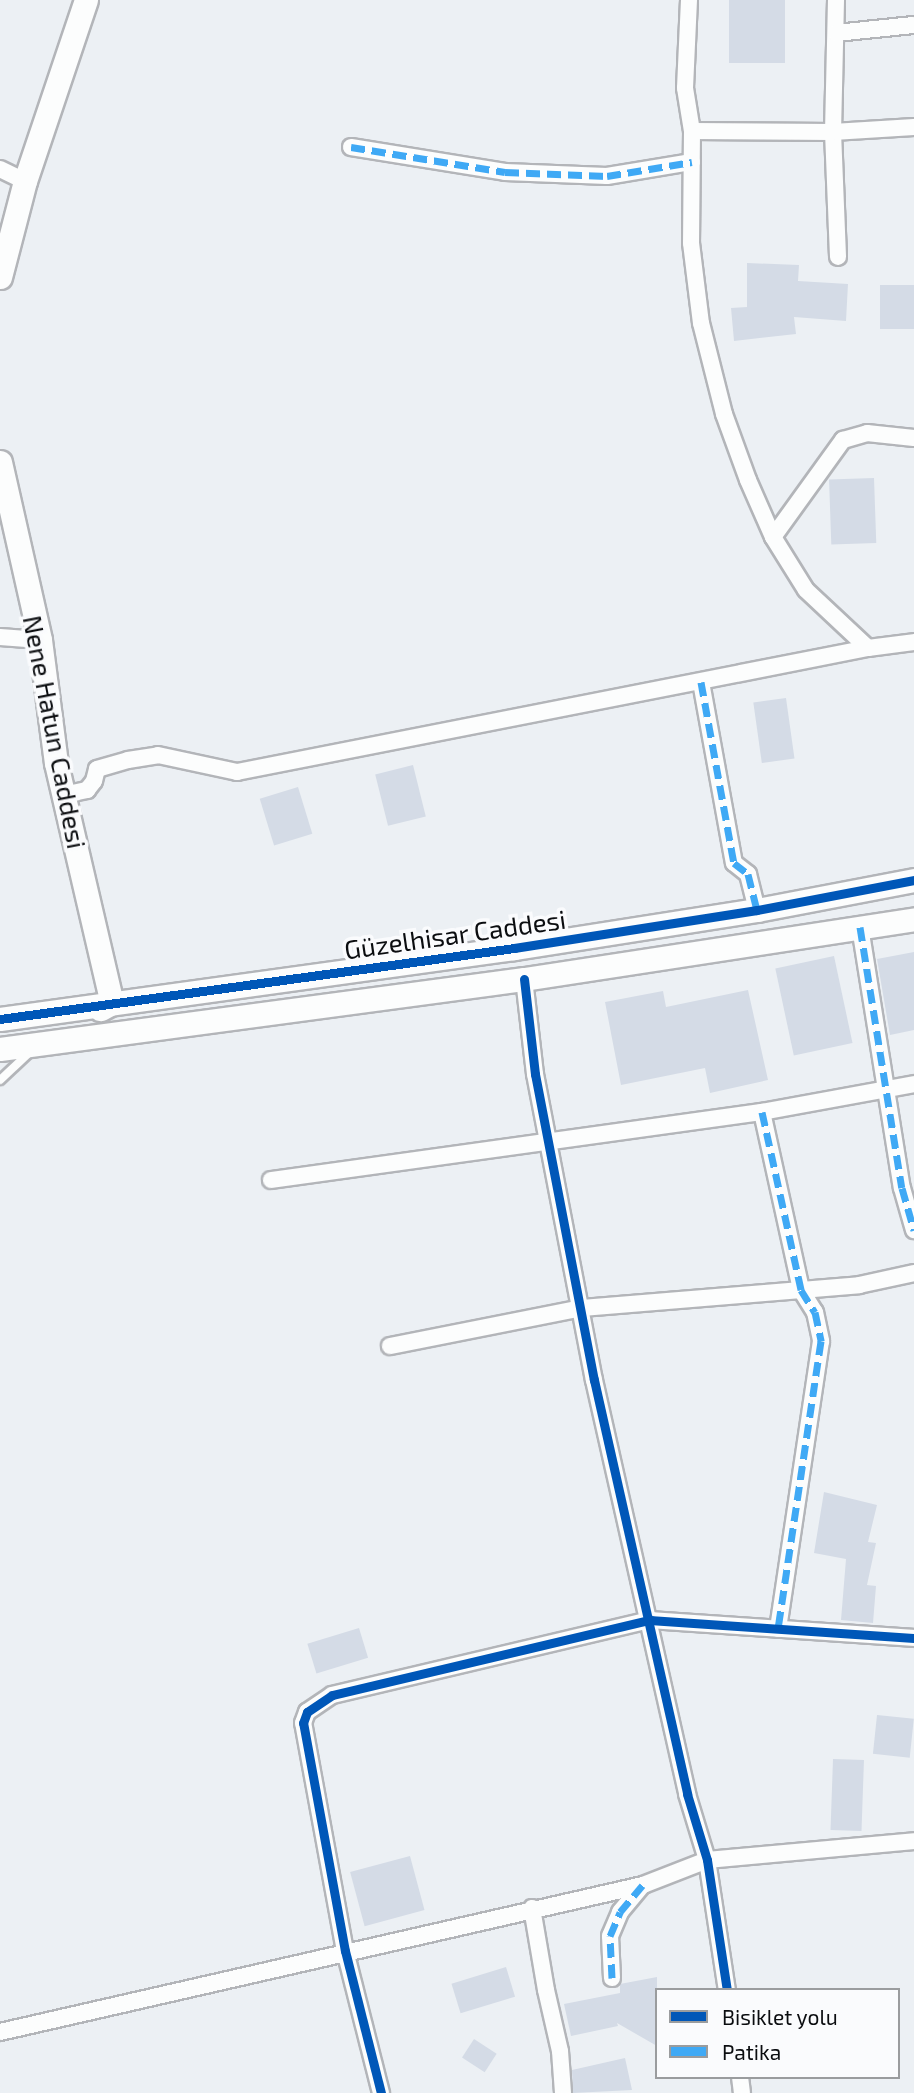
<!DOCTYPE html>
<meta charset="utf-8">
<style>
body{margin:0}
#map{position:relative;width:914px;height:2093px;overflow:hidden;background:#ecf0f4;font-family:"Exo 2",sans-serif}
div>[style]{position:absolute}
.building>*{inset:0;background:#d4dbe6;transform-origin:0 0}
.roads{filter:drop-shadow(2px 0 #b3b5b9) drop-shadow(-2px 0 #b3b5b9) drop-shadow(0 2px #b3b5b9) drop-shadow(0 -2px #b3b5b9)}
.lane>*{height:8px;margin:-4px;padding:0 4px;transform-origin:4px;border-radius:4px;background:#fcfdfd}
.street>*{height:16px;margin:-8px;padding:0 8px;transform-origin:8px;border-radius:8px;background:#fcfdfd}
.secondary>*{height:23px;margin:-11.5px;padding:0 11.5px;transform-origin:11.5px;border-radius:11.5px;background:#fcfdfd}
.quiet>*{height:7px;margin-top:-3.5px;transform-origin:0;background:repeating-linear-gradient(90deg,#3fa9f5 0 14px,transparent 0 21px)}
.cycleway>*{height:9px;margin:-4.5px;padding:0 4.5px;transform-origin:4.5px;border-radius:4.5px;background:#0057b8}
span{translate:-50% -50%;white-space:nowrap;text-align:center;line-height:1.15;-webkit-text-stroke:7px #fafbfd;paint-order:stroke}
.street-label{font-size:26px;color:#0b0d10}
.legend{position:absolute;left:655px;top:1988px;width:245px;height:91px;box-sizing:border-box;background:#fafbfd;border:2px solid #9a9c9e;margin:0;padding:9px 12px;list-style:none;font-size:21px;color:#0b0d10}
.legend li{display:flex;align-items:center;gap:14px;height:35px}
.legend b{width:35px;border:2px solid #9a9c9e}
</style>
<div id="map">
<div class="building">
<div style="left:729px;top:0;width:56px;height:63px"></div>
<div style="clip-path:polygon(747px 263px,799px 265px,798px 281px,848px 284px,846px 321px,794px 317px,796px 334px,734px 341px,731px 308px,747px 307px)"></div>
<div style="left:914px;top:285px;width:44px;height:34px;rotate:90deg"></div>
<div style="left:874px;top:478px;width:65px;height:45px;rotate:88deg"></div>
<div style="left:786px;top:698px;width:61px;height:33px;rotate:82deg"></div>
<div style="left:413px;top:765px;width:53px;height:39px;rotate:76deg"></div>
<div style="left:298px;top:787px;width:49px;height:40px;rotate:73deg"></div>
<div style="clip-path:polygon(914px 952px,914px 1030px,890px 1035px,877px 959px)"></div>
<div style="left:834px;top:956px;width:89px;height:60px;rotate:78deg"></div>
<div style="clip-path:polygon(748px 990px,768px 1080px,710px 1093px,705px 1068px,621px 1085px,605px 1002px,663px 991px,666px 1007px)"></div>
<div style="clip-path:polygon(824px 1492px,877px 1505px,868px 1542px,876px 1543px,867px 1585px,876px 1586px,873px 1623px,841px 1620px,846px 1559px,814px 1553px)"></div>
<div style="left:359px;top:1628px;width:31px;height:54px;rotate:73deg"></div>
<div style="left:877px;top:1715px;width:37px;height:39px;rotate:6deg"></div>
<div style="left:833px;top:1759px;width:31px;height:71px;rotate:2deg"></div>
<div style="left:410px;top:1856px;width:56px;height:62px;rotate:75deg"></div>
<div style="left:506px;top:1967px;width:31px;height:57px;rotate:73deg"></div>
<div style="clip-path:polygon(657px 1977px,657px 2046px,617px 2023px,618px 2026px,571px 2036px,564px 2004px,620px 1993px,620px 1984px)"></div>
<div style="left:474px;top:2039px;width:27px;height:22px;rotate:33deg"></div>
<div style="clip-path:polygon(625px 2058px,632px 2090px,573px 2093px,572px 2070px)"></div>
</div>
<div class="roads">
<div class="lane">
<div style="left:0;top:1080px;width:42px;rotate:-43.1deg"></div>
</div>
<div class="street">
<div style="left:689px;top:0;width:88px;rotate:92.6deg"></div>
<div style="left:685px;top:88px;width:44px;rotate:80.8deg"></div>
<div style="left:692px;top:131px;width:112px;rotate:90.5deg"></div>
<div style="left:691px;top:243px;width:81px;rotate:82.9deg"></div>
<div style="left:701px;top:323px;width:94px;rotate:75.8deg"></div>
<div style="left:724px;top:414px;width:70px;rotate:70deg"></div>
<div style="left:748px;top:480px;width:62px;rotate:66.3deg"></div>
<div style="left:773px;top:537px;width:62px;rotate:58.1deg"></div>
<div style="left:806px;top:590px;width:85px;rotate:43.1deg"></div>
<div style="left:836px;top:0;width:132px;rotate:91.3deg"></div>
<div style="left:833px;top:132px;width:125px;rotate:87.7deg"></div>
<div style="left:836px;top:33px;width:78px;rotate:-5.9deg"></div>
<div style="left:692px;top:131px;width:141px;rotate:0.4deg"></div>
<div style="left:833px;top:132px;width:81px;rotate:-3.5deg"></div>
<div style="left:351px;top:147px;width:156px;rotate:9.2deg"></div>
<div style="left:505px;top:172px;width:102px;rotate:2.2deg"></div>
<div style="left:607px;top:176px;width:86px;rotate:-9.4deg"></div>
<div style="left:0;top:169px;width:28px;rotate:26deg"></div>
<div style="left:773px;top:537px;width:120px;rotate:-54.2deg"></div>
<div style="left:843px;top:440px;width:25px;rotate:-16deg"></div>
<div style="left:867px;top:433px;width:47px;rotate:6.1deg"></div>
<div style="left:0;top:637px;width:40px;rotate:4.3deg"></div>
<div style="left:701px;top:682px;width:184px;rotate:79.7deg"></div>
<div style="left:734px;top:863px;width:18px;rotate:38deg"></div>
<div style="left:748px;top:874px;width:37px;rotate:76deg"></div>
<div style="left:63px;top:795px;width:25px;rotate:-12deg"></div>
<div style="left:87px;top:790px;width:11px;rotate:-52deg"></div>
<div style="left:94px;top:781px;width:12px;rotate:-76deg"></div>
<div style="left:97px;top:769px;width:32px;rotate:-16deg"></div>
<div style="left:128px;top:760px;width:30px;rotate:-9deg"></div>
<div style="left:158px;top:755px;width:81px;rotate:12.1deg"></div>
<div style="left:237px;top:772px;width:643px;rotate:-11.12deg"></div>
<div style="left:868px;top:648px;width:46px;rotate:-7.4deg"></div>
<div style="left:860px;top:927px;width:264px;rotate:80.9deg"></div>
<div style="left:902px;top:1188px;width:44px;rotate:74.1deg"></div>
<div style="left:524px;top:979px;width:96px;rotate:83.4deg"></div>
<div style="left:535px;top:1074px;width:312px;rotate:79.1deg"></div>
<div style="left:594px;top:1380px;width:424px;rotate:77.3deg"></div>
<div style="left:687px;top:1794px;width:69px;rotate:73.1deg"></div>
<div style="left:707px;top:1860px;width:132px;rotate:81.3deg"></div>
<div style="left:762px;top:1112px;width:182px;rotate:77.6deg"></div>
<div style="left:801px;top:1290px;width:26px;rotate:58deg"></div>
<div style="left:815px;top:1312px;width:30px;rotate:78deg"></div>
<div style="left:821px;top:1341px;width:291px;rotate:98.5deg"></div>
<div style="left:271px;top:1180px;width:496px;rotate:-7.9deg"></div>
<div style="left:762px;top:1112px;width:155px;rotate:-10.4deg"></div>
<div style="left:390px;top:1346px;width:196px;rotate:-11.2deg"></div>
<div style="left:582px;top:1308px;width:278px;rotate:-4.7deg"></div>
<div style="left:859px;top:1285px;width:56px;rotate:-12.3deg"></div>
<div style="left:532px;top:1908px;width:83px;rotate:80.3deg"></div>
<div style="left:546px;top:1990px;width:63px;rotate:77.1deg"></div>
<div style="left:560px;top:2051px;width:42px;rotate:85.9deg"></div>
<div style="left:612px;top:1978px;width:42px;rotate:-92.7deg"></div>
<div style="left:610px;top:1936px;width:26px;rotate:-67deg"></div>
<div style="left:620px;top:1912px;width:35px;rotate:-50deg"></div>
<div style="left:0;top:2032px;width:660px;rotate:-12.88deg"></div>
<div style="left:643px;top:1885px;width:69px;rotate:-21.3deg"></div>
<div style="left:707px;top:1860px;width:208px;rotate:-5.2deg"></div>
<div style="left:740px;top:2077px;width:16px;rotate:83deg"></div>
<div style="left:381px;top:2093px;width:146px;rotate:-104.2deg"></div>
<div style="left:345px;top:1951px;width:232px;rotate:-100.4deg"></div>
<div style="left:303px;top:1723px;width:12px;rotate:-70deg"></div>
<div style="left:307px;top:1712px;width:30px;rotate:-34deg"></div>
<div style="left:332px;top:1695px;width:327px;rotate:-13.3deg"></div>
<div style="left:650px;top:1620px;width:265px;rotate:3.9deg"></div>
</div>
<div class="secondary">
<div style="left:0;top:277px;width:99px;rotate:-75.4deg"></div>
<div style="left:25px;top:181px;width:191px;rotate:-71.4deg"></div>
<div style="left:0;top:462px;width:182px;rotate:77.3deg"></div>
<div style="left:40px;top:640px;width:124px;rotate:82.6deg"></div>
<div style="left:56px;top:763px;width:246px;rotate:76.9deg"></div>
<div style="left:112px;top:1003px;width:13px;rotate:151deg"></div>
<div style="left:0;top:1019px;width:519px;rotate:-7.86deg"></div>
<div style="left:514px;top:948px;width:246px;rotate:-8.9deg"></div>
<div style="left:757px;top:910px;width:160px;rotate:-10.8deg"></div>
<div style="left:0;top:1049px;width:529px;rotate:-7.61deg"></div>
<div style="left:524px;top:979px;width:395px;rotate:-8.7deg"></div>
</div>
</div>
<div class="quiet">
<div style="left:351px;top:147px;width:156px;rotate:9.2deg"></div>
<div style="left:505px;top:172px;width:102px;rotate:2.2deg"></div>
<div style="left:607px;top:176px;width:86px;rotate:-9.4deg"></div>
<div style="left:701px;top:682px;width:184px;rotate:79.7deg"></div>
<div style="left:734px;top:863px;width:18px;rotate:38deg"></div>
<div style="left:748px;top:874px;width:37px;rotate:76deg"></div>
<div style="left:860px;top:927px;width:264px;rotate:80.9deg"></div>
<div style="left:902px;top:1188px;width:44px;rotate:74.1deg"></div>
<div style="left:762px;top:1112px;width:182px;rotate:77.6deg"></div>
<div style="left:801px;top:1290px;width:26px;rotate:58deg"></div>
<div style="left:815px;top:1312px;width:30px;rotate:78deg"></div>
<div style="left:821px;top:1341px;width:291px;rotate:98.5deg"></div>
<div style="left:612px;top:1978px;width:42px;rotate:-92.7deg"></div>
<div style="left:610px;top:1936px;width:26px;rotate:-67deg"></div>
<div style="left:620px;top:1912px;width:35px;rotate:-50deg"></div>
</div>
<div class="cycleway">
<div style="left:524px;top:979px;width:96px;rotate:83.4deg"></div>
<div style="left:535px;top:1074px;width:312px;rotate:79.1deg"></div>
<div style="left:594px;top:1380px;width:424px;rotate:77.3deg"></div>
<div style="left:687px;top:1794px;width:69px;rotate:73.1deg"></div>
<div style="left:707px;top:1860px;width:132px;rotate:81.3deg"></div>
<div style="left:0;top:1019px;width:519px;rotate:-7.86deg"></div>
<div style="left:514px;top:948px;width:246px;rotate:-8.9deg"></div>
<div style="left:757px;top:910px;width:160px;rotate:-10.8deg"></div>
<div style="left:381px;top:2093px;width:146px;rotate:-104.2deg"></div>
<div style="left:345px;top:1951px;width:232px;rotate:-100.4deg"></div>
<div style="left:303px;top:1723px;width:12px;rotate:-70deg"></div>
<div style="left:307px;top:1712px;width:30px;rotate:-34deg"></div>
<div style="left:332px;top:1695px;width:327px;rotate:-13.3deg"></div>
<div style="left:650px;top:1620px;width:265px;rotate:3.9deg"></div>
</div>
<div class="street-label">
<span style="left:55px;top:732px;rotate:79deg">Nene Hatun Caddesi</span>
<span style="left:455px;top:934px;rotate:-8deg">Güzelhisar Caddesi</span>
</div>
<ul class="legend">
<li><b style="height:9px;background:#0057b8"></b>Bisiklet yolu</li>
<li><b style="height:9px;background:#3fa9f5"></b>Patika</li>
</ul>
</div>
